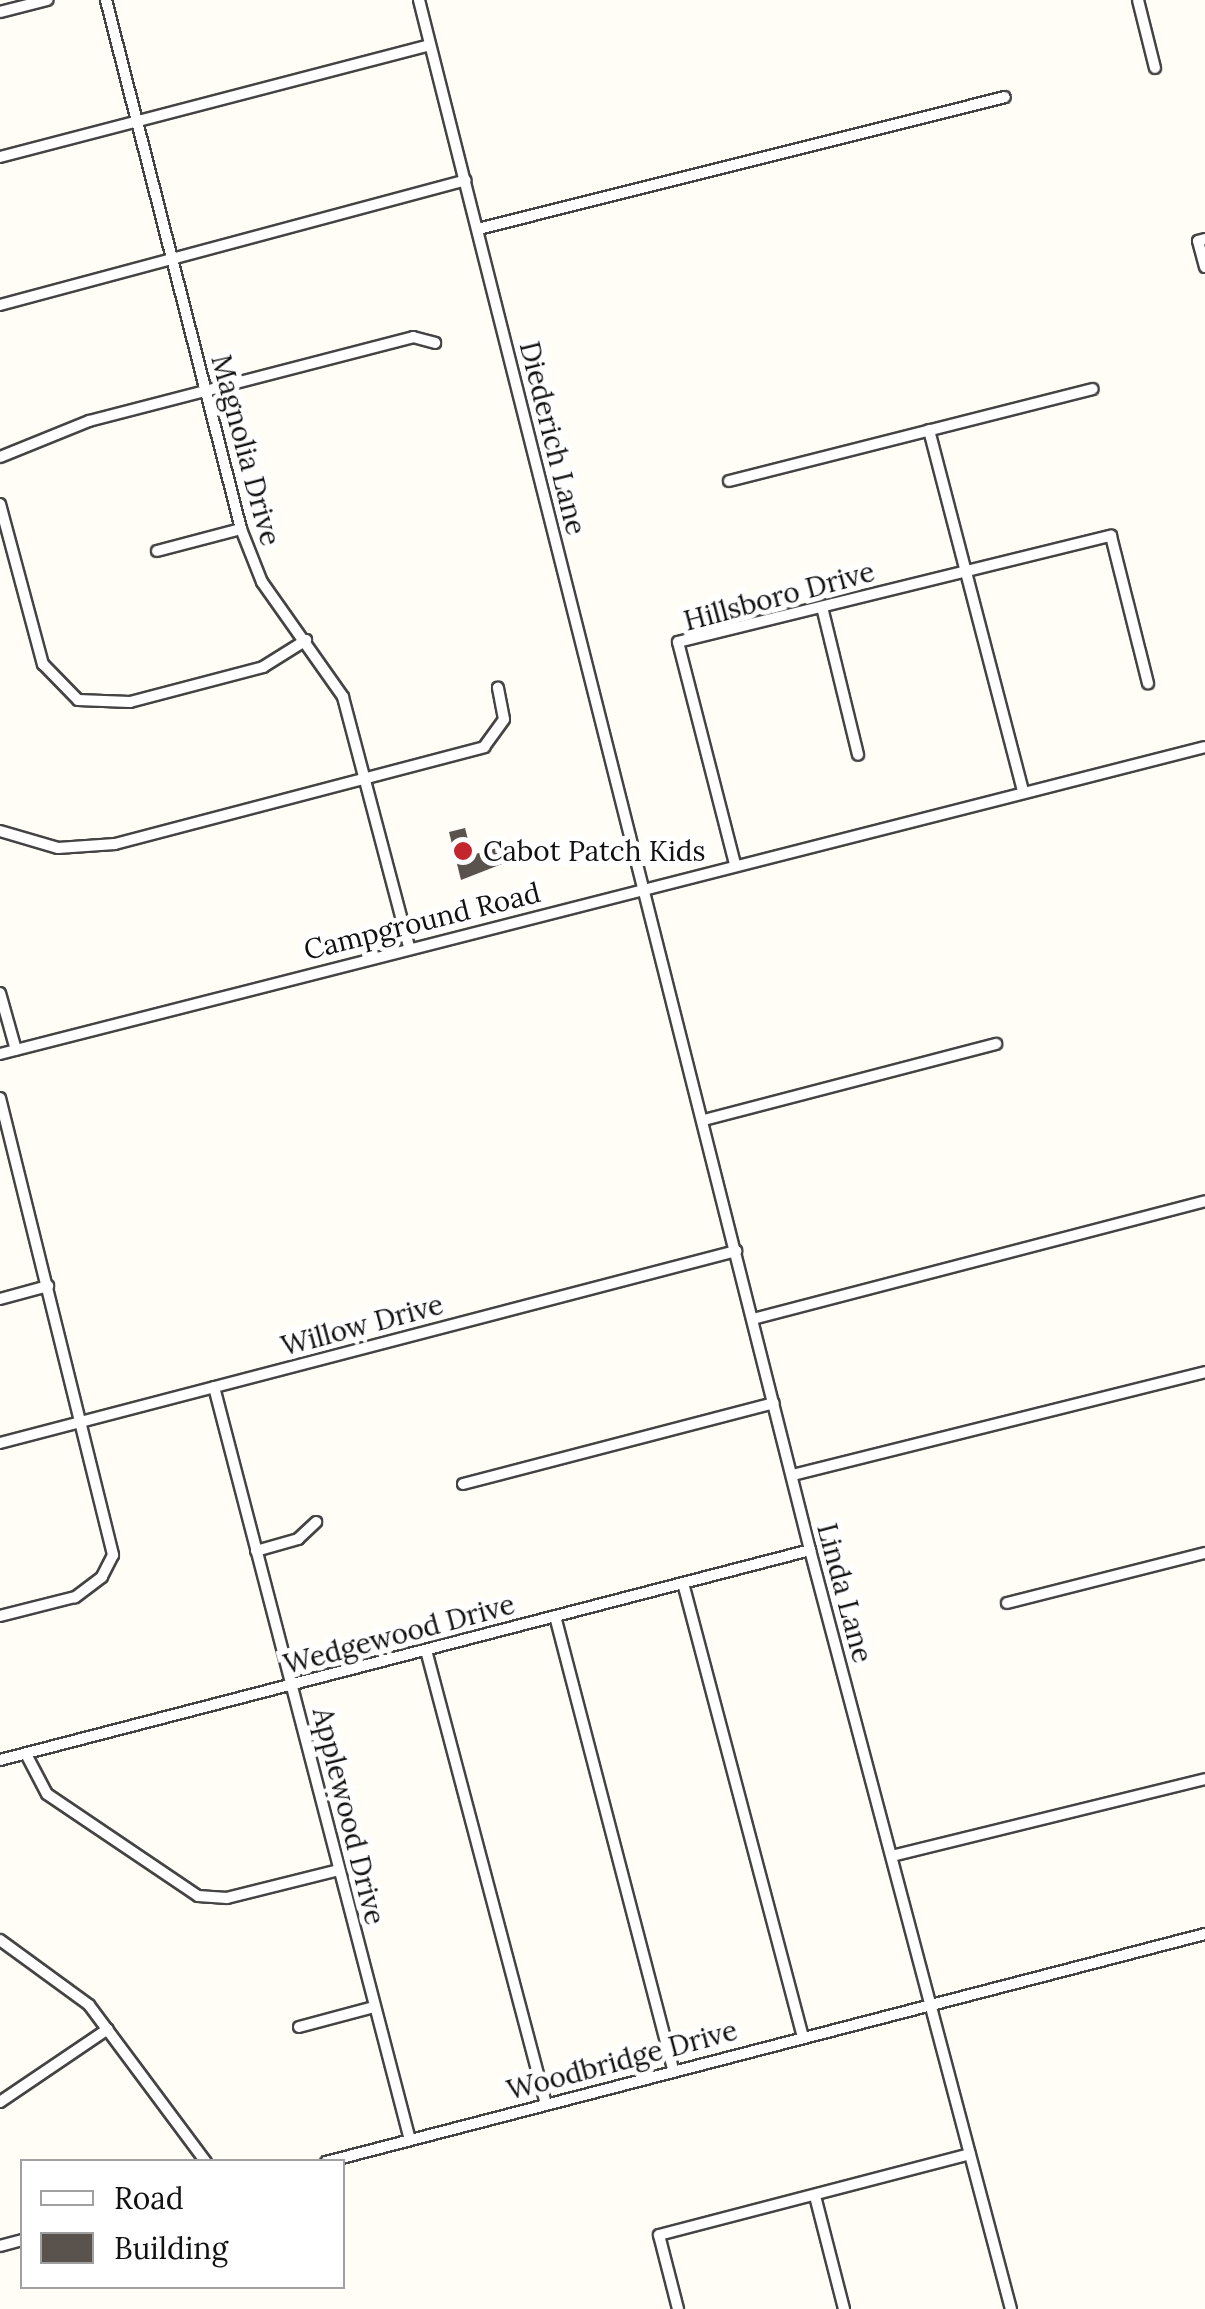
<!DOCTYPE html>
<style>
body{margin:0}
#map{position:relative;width:1205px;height:2309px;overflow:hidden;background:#fffdf5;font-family:Lora,serif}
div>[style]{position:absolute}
.building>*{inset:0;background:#5a524d}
.roads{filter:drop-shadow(2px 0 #444) drop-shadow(-2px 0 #444) drop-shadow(0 2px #444) drop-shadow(0 -2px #444)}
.minor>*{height:10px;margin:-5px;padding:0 5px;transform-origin:5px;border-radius:5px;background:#fff}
.dots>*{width:28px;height:28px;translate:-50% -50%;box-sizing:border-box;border:5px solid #fff;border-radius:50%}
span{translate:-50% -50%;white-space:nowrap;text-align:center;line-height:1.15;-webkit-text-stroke:10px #fff;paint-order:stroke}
.street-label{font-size:28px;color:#111}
.poi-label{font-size:28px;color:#111}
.left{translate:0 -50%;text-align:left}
.legend{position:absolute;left:20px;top:2159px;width:325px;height:130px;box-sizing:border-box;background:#fff;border:2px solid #a0a0a0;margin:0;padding:12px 18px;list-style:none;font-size:30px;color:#111}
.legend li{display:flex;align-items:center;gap:20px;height:50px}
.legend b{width:50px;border:2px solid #a0a0a0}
</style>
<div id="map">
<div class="building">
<div style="clip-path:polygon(465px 828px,472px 855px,497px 848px,502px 864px,461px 880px,449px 832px)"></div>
</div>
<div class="roads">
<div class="minor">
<div style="left:106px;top:0;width:546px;rotate:75.68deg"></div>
<div style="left:241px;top:529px;width:57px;rotate:68.4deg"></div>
<div style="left:262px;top:582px;width:141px;rotate:54.8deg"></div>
<div style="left:343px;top:697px;width:258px;rotate:75.2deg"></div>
<div style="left:419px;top:0;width:1599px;rotate:75.84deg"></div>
<div style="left:810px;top:1550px;width:785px;rotate:75.17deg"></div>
<div style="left:1138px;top:0;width:70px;rotate:76deg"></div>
<div style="left:0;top:12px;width:49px;rotate:-14.3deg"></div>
<div style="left:0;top:157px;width:444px;rotate:-14.6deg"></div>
<div style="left:478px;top:229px;width:543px;rotate:-14.06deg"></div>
<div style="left:1205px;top:239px;width:7px;rotate:164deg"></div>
<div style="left:1198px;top:241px;width:27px;rotate:75deg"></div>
<div style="left:0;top:305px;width:482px;rotate:-15deg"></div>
<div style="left:929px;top:430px;width:373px;rotate:75.4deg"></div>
<div style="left:0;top:457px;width:96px;rotate:-22deg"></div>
<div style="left:89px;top:421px;width:335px;rotate:-14.5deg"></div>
<div style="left:413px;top:337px;width:23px;rotate:15deg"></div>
<div style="left:729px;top:481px;width:375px;rotate:-14.2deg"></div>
<div style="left:0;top:504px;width:166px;rotate:75deg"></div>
<div style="left:43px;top:664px;width:50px;rotate:45.8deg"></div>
<div style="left:78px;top:700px;width:52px;rotate:2.2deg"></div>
<div style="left:130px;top:702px;width:138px;rotate:-14.7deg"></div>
<div style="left:263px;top:667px;width:51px;rotate:-32.1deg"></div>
<div style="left:157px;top:551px;width:87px;rotate:-14.7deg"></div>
<div style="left:822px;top:607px;width:152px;rotate:76.3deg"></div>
<div style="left:0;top:831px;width:60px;rotate:16.3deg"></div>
<div style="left:58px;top:848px;width:57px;rotate:-4deg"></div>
<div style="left:115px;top:844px;width:382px;rotate:-14.7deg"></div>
<div style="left:484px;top:747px;width:34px;rotate:-54deg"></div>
<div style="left:504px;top:719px;width:32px;rotate:-101deg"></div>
<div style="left:735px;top:864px;width:229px;rotate:-104.4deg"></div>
<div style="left:678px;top:642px;width:446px;rotate:-13.8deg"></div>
<div style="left:1111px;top:536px;width:152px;rotate:75.9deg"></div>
<div style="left:0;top:993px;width:59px;rotate:74.3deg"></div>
<div style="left:0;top:1054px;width:1243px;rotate:-14.29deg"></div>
<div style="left:0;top:1098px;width:471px;rotate:76.1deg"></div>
<div style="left:113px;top:1555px;width:25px;rotate:117deg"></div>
<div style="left:102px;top:1577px;width:34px;rotate:143deg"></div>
<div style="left:75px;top:1597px;width:77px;rotate:165.8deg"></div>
<div style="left:704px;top:1120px;width:302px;rotate:-14.6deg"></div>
<div style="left:0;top:1299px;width:50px;rotate:-15.2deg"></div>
<div style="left:753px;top:1319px;width:467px;rotate:-14.6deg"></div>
<div style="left:214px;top:1387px;width:778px;rotate:75.41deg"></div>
<div style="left:0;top:1443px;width:761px;rotate:-14.62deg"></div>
<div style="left:793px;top:1475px;width:425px;rotate:-14deg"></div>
<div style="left:463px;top:1484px;width:321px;rotate:-14.6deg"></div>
<div style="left:256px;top:1551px;width:44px;rotate:-15.9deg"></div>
<div style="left:298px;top:1539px;width:25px;rotate:-43deg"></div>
<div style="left:683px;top:1583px;width:469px;rotate:75.2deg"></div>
<div style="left:1007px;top:1603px;width:204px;rotate:-14.2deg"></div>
<div style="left:555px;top:1616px;width:469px;rotate:75.4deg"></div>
<div style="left:426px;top:1650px;width:469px;rotate:75.2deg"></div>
<div style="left:26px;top:1754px;width:45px;rotate:62.3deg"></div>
<div style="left:47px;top:1794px;width:182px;rotate:34deg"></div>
<div style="left:198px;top:1896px;width:29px;rotate:4deg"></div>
<div style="left:227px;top:1898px;width:115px;rotate:-14deg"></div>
<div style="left:0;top:1760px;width:837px;rotate:-14.53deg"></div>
<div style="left:892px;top:1856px;width:322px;rotate:-13.8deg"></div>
<div style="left:0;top:1940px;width:110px;rotate:36.1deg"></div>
<div style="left:89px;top:2005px;width:196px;rotate:53.3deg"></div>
<div style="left:299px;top:2027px;width:78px;rotate:-14.9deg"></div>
<div style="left:0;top:2102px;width:130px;rotate:-34.1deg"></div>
<div style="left:326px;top:2162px;width:908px;rotate:-14.54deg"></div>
<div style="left:815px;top:2196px;width:117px;rotate:75.6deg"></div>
<div style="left:0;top:2246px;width:23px;rotate:-15deg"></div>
<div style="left:678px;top:2309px;width:76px;rotate:-104.4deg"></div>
<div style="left:659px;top:2235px;width:321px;rotate:-14.6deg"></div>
</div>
</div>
<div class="dots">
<div style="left:463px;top:851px;background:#c4262e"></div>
</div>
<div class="street-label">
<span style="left:553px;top:438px;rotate:76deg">Diederich Lane</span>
<span style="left:246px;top:450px;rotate:75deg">Magnolia Drive</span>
<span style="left:779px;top:596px;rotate:-15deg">Hillsboro Drive</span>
<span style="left:422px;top:921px;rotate:-14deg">Campground Road</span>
<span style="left:362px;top:1325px;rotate:-15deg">Willow Drive</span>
<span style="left:845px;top:1593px;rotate:75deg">Linda Lane</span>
<span style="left:399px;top:1634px;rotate:-15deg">Wedgewood Drive</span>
<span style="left:349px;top:1816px;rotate:76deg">Applewood Drive</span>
<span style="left:622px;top:2060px;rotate:-15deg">Woodbridge Drive</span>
</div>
<div class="poi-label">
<span class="left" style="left:483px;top:851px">Cabot Patch Kids</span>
</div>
<ul class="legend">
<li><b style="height:12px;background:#fff"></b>Road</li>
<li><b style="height:28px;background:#5a524d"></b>Building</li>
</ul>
</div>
